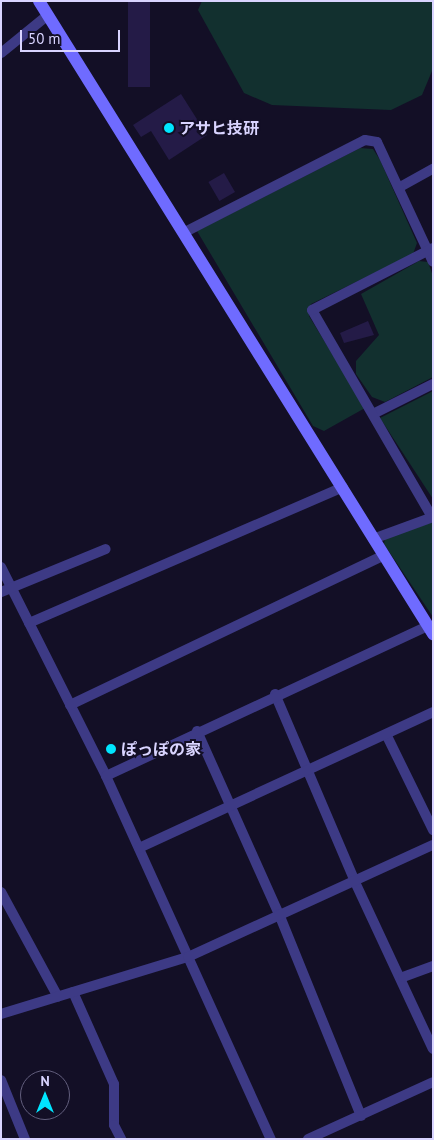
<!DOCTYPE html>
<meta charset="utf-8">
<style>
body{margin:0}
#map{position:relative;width:434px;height:1140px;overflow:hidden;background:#130f26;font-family:"PT Sans","Noto Sans JP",sans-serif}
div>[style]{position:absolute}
.green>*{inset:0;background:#12302f}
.building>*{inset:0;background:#241b47;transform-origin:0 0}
.street>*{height:10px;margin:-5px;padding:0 5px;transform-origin:5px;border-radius:5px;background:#3d3a85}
.secondary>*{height:12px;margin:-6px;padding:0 6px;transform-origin:6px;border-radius:6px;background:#6f6bff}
.dots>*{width:14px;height:14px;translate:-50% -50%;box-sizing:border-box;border:2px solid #130f26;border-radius:50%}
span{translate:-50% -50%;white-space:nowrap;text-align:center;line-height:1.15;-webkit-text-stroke:4px #130f26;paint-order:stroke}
.poi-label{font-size:16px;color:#d9d4ff;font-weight:700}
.left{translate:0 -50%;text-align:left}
.frame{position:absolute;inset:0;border:2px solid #d9d4ff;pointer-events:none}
.north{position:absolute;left:20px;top:1070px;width:50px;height:50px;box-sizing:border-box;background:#130f26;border:1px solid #625e7d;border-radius:50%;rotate:0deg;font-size:14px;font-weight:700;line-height:20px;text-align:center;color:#d9d4ff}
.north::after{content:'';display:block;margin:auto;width:18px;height:22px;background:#00e5ff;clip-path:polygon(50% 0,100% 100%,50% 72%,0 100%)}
.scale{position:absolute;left:20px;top:30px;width:100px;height:22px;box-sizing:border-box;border:2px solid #d9d4ff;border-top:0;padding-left:6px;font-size:15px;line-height:18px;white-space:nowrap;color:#d9d4ff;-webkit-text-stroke:4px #130f26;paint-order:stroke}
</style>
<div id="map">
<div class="green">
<div style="clip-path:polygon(202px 1px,433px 1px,432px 71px,422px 95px,391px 110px,272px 105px,244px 93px,198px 10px)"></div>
<div style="clip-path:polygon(360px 148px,373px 149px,380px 160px,417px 243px,413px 254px,311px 304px,309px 316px,365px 408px,324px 431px,313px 426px,197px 231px)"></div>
<div style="clip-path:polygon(419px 261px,428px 262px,433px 276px,433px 377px,385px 402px,372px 397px,356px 374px,356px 361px,379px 335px,361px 294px)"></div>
<div style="clip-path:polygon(433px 391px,433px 499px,380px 418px)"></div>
<div style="clip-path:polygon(433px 522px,433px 617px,384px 544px,385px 538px)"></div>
</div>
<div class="building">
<div style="left:128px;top:1px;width:22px;height:86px"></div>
<div style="clip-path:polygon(181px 94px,207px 135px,169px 160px,151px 131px,141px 137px,133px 125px)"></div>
<div style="left:224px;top:173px;width:22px;height:18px;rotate:60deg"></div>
<div style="clip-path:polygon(368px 321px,374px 335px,344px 343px,340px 333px)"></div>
</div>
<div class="street">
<div style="left:1px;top:53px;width:60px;rotate:-39deg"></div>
<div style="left:400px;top:187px;width:38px;rotate:-29deg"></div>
<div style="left:185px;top:232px;width:202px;rotate:-27.1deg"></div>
<div style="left:365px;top:140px;width:12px;rotate:9deg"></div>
<div style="left:377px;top:142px;width:132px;rotate:65deg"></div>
<div style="left:373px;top:414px;width:67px;rotate:-26.6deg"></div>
<div style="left:432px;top:517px;width:239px;rotate:-120.1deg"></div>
<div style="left:312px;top:310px;width:136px;rotate:-27.1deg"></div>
<div style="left:373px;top:539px;width:64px;rotate:-20.1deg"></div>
<div style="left:1px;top:567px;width:234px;rotate:63.3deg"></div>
<div style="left:106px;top:776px;width:399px;rotate:65.6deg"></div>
<div style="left:1px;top:592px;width:113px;rotate:-22.3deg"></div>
<div style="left:29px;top:623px;width:342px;rotate:-23.4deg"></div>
<div style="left:275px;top:694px;width:204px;rotate:66.9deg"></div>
<div style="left:355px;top:882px;width:184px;rotate:65deg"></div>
<div style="left:70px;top:705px;width:347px;rotate:-25.5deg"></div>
<div style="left:197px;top:731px;width:201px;rotate:65.9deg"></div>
<div style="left:279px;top:914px;width:218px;rotate:67.9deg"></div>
<div style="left:387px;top:736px;width:105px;rotate:63.9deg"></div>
<div style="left:106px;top:776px;width:355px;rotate:-25deg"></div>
<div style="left:139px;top:848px;width:324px;rotate:-24.8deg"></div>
<div style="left:1px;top:892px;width:119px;rotate:61.5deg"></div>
<div style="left:403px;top:977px;width:32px;rotate:-20deg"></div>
<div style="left:73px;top:992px;width:101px;rotate:66deg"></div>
<div style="left:114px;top:1084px;width:41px;rotate:90deg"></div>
<div style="left:114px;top:1125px;width:16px;rotate:63deg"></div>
<div style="left:1px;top:1014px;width:195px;rotate:-17deg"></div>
<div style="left:188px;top:957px;width:269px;rotate:-24.6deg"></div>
<div style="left:1px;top:1080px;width:64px;rotate:67.9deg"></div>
<div style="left:308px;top:1139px;width:137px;rotate:-24.5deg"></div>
</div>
<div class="secondary">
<div style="left:39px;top:1px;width:746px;rotate:58.1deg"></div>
</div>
<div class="dots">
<div style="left:169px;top:128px;background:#00e5ff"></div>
<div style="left:111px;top:749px;background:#00e5ff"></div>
</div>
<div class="poi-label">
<span class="left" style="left:179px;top:128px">アサヒ技研</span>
<span class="left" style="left:121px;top:749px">ぽっぽの家</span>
</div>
<div class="frame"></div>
<div class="north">N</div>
<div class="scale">50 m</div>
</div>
